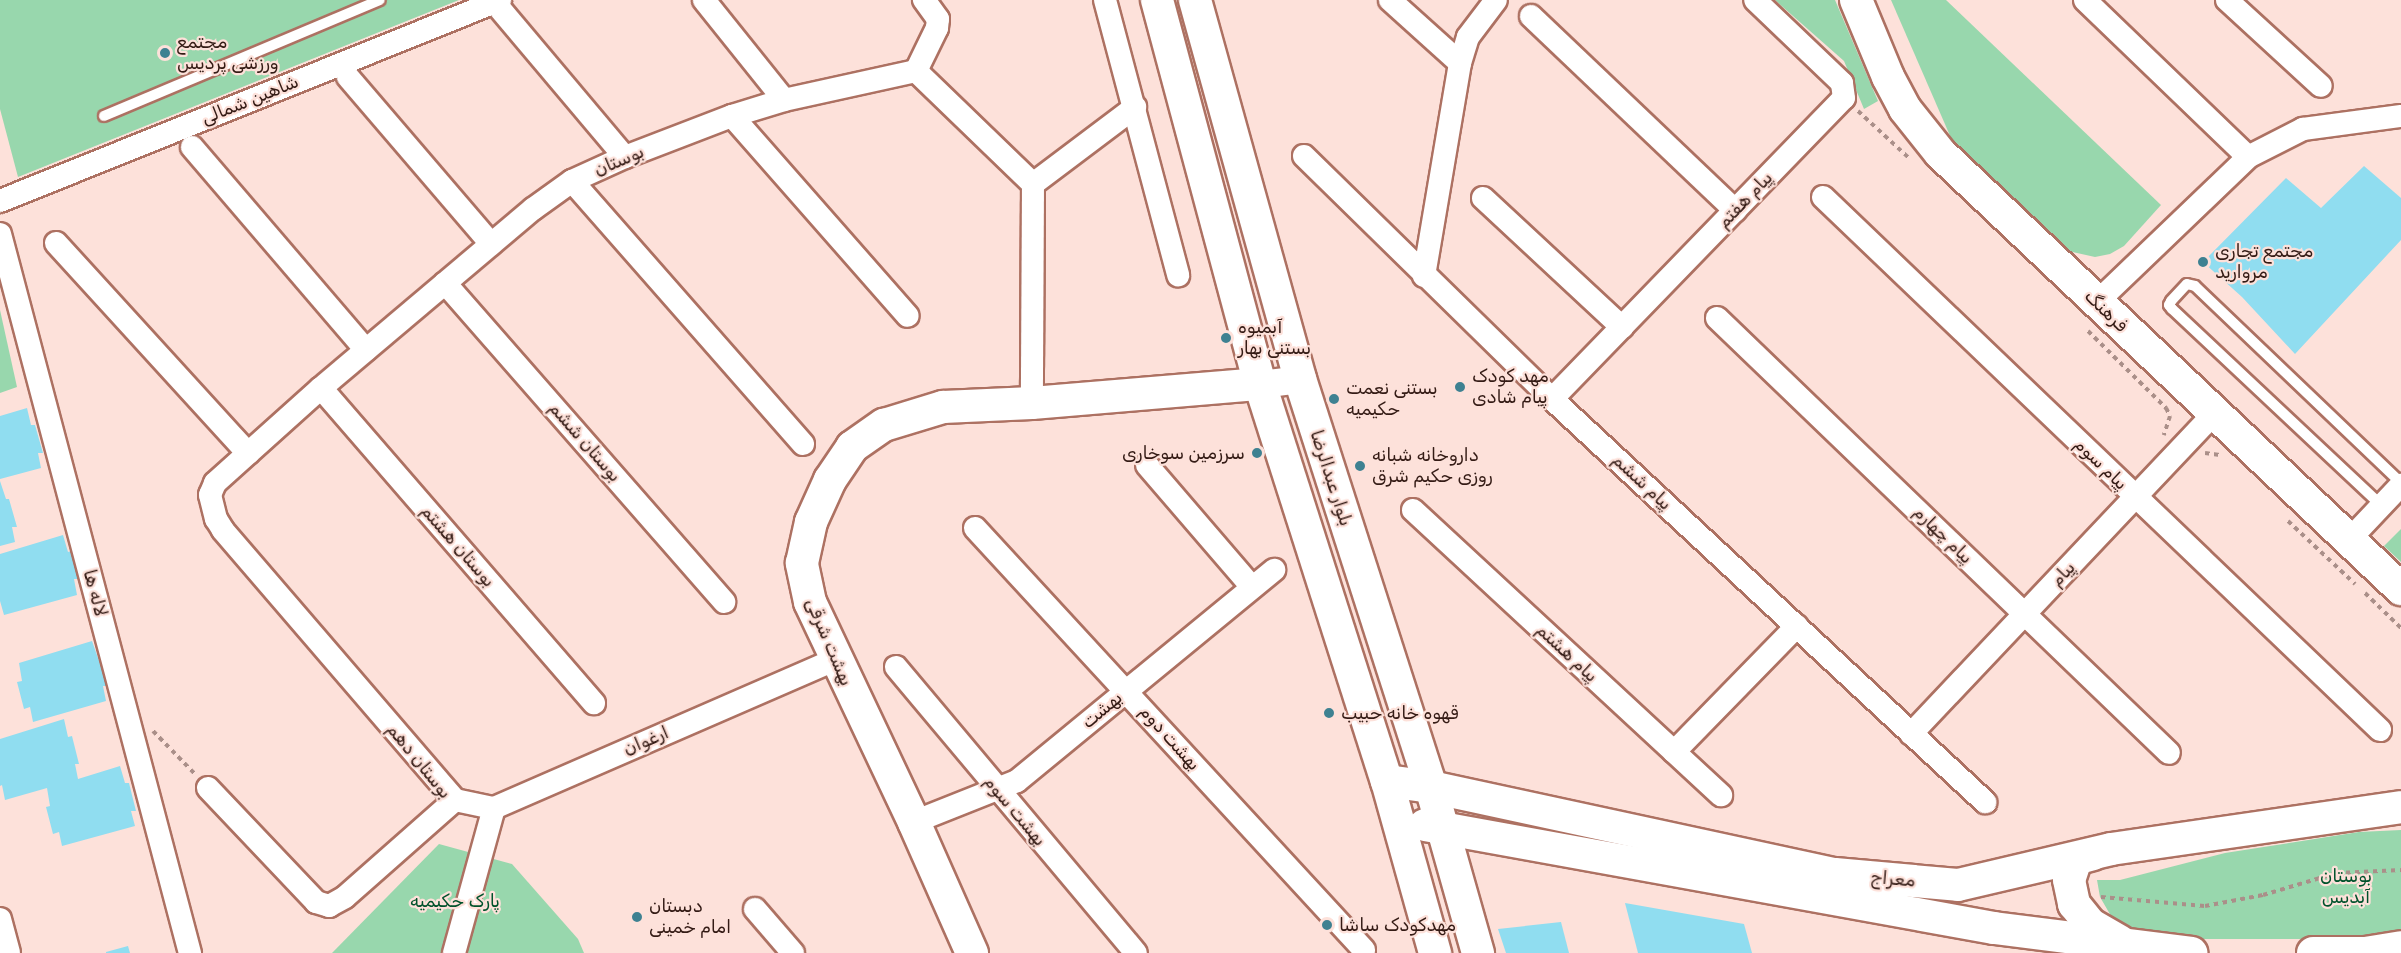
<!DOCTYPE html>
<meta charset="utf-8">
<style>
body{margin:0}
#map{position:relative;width:2401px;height:953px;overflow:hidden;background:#fde1da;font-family:Rubik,Cairo,sans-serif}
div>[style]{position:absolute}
.green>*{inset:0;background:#98d7ad}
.building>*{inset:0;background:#90ddf0}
.path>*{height:4px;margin-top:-2px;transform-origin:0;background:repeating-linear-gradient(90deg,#aa8f89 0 4.5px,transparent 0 9px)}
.roads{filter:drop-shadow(2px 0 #ad7162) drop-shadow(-2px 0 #ad7162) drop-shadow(0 2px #ad7162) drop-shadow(0 -2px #ad7162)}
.service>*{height:10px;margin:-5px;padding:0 5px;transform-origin:5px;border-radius:5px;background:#fff}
.minor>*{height:22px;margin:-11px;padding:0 11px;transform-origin:11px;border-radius:11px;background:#fff}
.tertiary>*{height:27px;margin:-13.5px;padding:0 13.5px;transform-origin:13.5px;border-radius:13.5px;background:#fff}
.secondary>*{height:32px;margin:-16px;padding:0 16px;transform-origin:16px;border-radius:16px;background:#fff}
.dots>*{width:16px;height:16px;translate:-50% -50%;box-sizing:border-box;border:3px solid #fde1da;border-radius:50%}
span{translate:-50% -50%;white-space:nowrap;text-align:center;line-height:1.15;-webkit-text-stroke:4.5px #fde1da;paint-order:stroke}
.poi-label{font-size:18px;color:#341b15}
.left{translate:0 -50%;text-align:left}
.right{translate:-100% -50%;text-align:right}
.street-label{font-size:18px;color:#341b15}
.park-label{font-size:18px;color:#00522b}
</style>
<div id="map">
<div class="green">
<div style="clip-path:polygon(0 0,459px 0,18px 177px,0 109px)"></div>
<div style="clip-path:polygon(1775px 0,1835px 0,1878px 101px,1864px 109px,1844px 61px)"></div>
<div style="clip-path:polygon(1891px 0,1946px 0,2161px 205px,2124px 246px,2110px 254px,2095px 257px,2068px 251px,1951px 138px)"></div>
<div style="clip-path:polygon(0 310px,17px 387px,0 393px)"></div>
<div style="clip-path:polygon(2401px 529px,2401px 562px,2384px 546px)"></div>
<div style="clip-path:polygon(2401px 830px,2401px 933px,2363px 939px,2197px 939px,2129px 928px,2111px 916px,2100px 897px,2097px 880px,2120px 880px,2225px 853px,2359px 832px)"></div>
<div style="clip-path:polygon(439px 844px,512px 864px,578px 939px,584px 953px,332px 953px)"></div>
</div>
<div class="building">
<div style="clip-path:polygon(2364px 166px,2401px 198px,2401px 240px,2295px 354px,2242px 297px,2203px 262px,2286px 178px,2321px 208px)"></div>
<div style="clip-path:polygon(27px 408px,31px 425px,35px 425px,43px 453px,38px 453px,41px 468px,0 479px,0 416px)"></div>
<div style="clip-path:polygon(0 481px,6px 499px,9px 499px,17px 527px,12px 527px,15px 542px,0 546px)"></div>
<div style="clip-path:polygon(63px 535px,68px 552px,71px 551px,79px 579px,74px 579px,77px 595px,4px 615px,0 601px,0 554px)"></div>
<div style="clip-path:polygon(92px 641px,108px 686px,103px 686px,106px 701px,33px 722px,30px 707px,24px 709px,17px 682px,22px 681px,19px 663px)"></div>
<div style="clip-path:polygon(64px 719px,68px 737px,72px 736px,79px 764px,75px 764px,78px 779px,120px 766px,125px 783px,129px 783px,136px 811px,131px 811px,135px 826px,62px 846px,59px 832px,53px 834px,46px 807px,50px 806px,47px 788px,5px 800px,2px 785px,0 786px,0 739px)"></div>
<div style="clip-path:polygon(1625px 903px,1744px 924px,1752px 953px,1638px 953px)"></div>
<div style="clip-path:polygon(1561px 922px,1569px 953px,1506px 953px,1498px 929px)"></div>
<div style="clip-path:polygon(128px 946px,130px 953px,106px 953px,106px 952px)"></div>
</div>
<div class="path">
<div style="left:1858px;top:111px;width:71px;rotate:42.7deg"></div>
<div style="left:2088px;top:331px;width:110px;rotate:44.6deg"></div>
<div style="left:2166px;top:408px;width:9px;rotate:63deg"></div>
<div style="left:2170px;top:416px;width:20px;rotate:108deg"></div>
<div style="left:2205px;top:453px;width:15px;rotate:8deg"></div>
<div style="left:2288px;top:521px;width:92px;rotate:43.2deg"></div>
<div style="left:2365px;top:593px;width:50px;rotate:44.2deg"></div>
<div style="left:153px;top:731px;width:62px;rotate:45.7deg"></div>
<div style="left:2101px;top:897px;width:104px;rotate:4.9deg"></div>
<div style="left:2205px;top:906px;width:59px;rotate:-10.7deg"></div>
<div style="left:2263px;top:895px;width:77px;rotate:-16.6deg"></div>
<div style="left:2337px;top:873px;width:64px;rotate:-2.7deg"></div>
</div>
<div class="roads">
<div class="service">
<div style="left:104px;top:116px;width:299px;rotate:-22.8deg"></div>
<div style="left:2382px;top:506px;width:288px;rotate:-136.8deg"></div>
<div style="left:2172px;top:309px;width:5px;rotate:-127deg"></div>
<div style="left:2169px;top:305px;width:4px;rotate:-63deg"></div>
<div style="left:2171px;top:301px;width:23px;rotate:-47deg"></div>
<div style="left:2187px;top:284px;width:8px;rotate:14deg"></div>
<div style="left:2195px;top:286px;width:285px;rotate:43.7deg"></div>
</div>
<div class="minor">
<div style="left:704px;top:0;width:128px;rotate:51.3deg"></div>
<div style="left:1105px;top:0;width:285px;rotate:75.1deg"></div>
<div style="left:1390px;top:0;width:94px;rotate:42deg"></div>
<div style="left:2085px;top:0;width:226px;rotate:43.9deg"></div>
<div style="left:2227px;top:0;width:127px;rotate:42.5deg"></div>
<div style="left:501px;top:10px;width:192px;rotate:49.9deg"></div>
<div style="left:1531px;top:16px;width:282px;rotate:43.6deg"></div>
<div style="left:916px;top:71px;width:48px;rotate:-64deg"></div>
<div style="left:937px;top:28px;width:9px;rotate:-84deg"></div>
<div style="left:938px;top:19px;width:24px;rotate:-126deg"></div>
<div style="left:348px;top:77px;width:220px;rotate:49.4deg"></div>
<div style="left:732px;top:116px;width:266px;rotate:48.7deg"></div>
<div style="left:192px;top:147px;width:267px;rotate:49.4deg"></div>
<div style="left:1304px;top:156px;width:347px;rotate:44.4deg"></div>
<div style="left:1552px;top:399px;width:592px;rotate:42.94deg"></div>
<div style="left:572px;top:181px;width:350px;rotate:48.7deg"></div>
<div style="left:1033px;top:184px;width:128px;rotate:-37deg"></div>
<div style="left:1823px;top:197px;width:771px;rotate:43.74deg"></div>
<div style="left:1483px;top:198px;width:190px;rotate:42.9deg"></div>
<div style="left:0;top:201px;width:539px;rotate:-21.9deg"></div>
<div style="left:0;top:234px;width:744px;rotate:75.2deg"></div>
<div style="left:56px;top:243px;width:285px;rotate:47.6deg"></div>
<div style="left:1424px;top:276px;width:216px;rotate:-80.4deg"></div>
<div style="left:1460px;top:63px;width:27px;rotate:-73deg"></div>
<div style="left:1468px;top:37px;width:46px;rotate:-52.9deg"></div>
<div style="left:445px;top:283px;width:424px;rotate:48.8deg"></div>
<div style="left:2096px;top:303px;width:211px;rotate:-43.8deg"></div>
<div style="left:2248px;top:157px;width:62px;rotate:-27deg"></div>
<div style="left:2303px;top:129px;width:99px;rotate:-7.6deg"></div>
<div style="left:1717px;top:318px;width:627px;rotate:43.9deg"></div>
<div style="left:321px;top:388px;width:417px;rotate:49.1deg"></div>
<div style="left:1552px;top:399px;width:419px;rotate:-45.9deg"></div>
<div style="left:1844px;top:98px;width:15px;rotate:-98deg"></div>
<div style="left:1842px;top:83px;width:120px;rotate:-136.3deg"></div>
<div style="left:1147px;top:465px;width:161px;rotate:49.3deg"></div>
<div style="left:1413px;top:510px;width:420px;rotate:42.8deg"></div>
<div style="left:975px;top:528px;width:574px;rotate:47.33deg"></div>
<div style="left:2349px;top:540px;width:76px;rotate:-46.6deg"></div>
<div style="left:896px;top:667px;width:373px;rotate:50deg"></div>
<div style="left:1911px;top:734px;width:441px;rotate:-46.6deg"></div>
<div style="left:1674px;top:752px;width:176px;rotate:-45.7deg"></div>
<div style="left:208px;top:788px;width:157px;rotate:46.5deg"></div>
<div style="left:316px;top:902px;width:14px;rotate:17deg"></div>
<div style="left:329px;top:906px;width:18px;rotate:-29deg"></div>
<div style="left:345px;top:897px;width:147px;rotate:-41.4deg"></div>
<div style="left:455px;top:800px;width:356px;rotate:-130.7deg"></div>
<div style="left:223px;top:530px;width:13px;rotate:-122deg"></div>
<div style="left:216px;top:519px;width:25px;rotate:-104deg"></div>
<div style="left:210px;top:495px;width:13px;rotate:-67deg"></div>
<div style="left:215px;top:483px;width:142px;rotate:-41.9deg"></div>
<div style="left:321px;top:388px;width:277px;rotate:-40.2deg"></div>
<div style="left:533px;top:209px;width:48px;rotate:-35.7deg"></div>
<div style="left:572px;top:181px;width:58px;rotate:-24.4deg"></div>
<div style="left:625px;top:157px;width:115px;rotate:-21deg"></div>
<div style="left:732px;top:116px;width:54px;rotate:-17.1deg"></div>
<div style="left:784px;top:100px;width:135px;rotate:-12.4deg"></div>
<div style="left:916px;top:71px;width:163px;rotate:44deg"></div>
<div style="left:1033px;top:184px;width:219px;rotate:90.3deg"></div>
<div style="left:455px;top:800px;width:40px;rotate:12deg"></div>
<div style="left:494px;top:808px;width:372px;rotate:-23.5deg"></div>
<div style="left:914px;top:822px;width:111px;rotate:-21.7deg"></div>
<div style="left:1017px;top:781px;width:333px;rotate:-39.4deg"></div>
<div style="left:755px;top:909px;width:58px;rotate:49.2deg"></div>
<div style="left:0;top:919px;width:35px;rotate:75deg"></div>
<div style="left:454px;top:953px;width:150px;rotate:-74.6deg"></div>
</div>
<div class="tertiary">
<div style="left:1260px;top:384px;width:40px;rotate:-7.1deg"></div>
</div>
<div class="secondary">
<div style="left:1157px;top:0;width:398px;rotate:75deg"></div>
<div style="left:1260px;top:384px;width:417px;rotate:72.3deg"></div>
<div style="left:1387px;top:781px;width:179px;rotate:74.4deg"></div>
<div style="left:1195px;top:0;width:393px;rotate:74.5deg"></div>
<div style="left:1300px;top:379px;width:429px;rotate:72.2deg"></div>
<div style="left:1431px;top:787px;width:173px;rotate:74.2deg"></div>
<div style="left:1856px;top:0;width:83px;rotate:67.4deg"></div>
<div style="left:1888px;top:77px;width:36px;rotate:62deg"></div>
<div style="left:1905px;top:109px;width:56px;rotate:51.5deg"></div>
<div style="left:1940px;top:153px;width:635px;rotate:43.4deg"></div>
<div style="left:1387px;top:781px;width:44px;rotate:7.8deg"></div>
<div style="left:1431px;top:787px;width:413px;rotate:12.2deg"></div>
<div style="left:1835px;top:874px;width:123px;rotate:5.1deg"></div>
<div style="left:1958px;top:885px;width:157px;rotate:-13.2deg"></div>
<div style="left:2111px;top:849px;width:293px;rotate:-8.2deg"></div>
<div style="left:1425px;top:825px;width:578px;rotate:10.26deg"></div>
<div style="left:1994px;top:928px;width:199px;rotate:7.2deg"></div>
<div style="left:2093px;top:854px;width:18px;rotate:164deg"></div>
<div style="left:2076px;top:859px;width:22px;rotate:108deg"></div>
<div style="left:2069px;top:880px;width:25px;rotate:78deg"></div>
<div style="left:2074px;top:904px;width:26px;rotate:51deg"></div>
<div style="left:2090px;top:924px;width:34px;rotate:30deg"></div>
<div style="left:972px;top:953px;width:143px;rotate:-113.9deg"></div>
<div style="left:914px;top:822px;width:243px;rotate:-115.3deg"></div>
<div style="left:810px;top:602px;width:40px;rotate:-102deg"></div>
<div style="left:802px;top:563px;width:42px;rotate:-77.6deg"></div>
<div style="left:811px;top:522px;width:46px;rotate:-65.7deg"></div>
<div style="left:830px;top:480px;width:40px;rotate:-56deg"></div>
<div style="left:852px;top:447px;width:39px;rotate:-35deg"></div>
<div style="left:884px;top:425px;width:62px;rotate:-17deg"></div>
<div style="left:943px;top:407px;width:89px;rotate:-2.6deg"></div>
<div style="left:1032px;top:403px;width:229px;rotate:-4.8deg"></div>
<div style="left:2313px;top:953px;width:52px"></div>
<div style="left:2365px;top:953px;width:36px;rotate:-9deg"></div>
</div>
</div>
<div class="dots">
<div style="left:165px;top:53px;background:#3e8191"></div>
<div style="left:2203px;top:262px;background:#3e8191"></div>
<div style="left:1226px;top:338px;background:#3e8191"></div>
<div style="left:1460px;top:387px;background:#3e8191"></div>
<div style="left:1334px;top:399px;background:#3e8191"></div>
<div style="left:1257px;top:453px;background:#3e8191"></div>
<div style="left:1360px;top:466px;background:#3e8191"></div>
<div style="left:1329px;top:713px;background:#3e8191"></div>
<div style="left:637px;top:917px;background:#3e8191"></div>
<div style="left:1327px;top:925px;background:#3e8191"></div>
</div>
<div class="poi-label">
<span class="left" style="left:177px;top:53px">مجتمع<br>ورزشی پردیس</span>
<span class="left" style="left:2215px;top:262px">مجتمع تجاری<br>مروارید</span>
<span class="left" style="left:1238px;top:338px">آبمیوه<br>بستنی بهار</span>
<span class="left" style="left:1472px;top:387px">مهد کودک<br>پیام شادی</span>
<span class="left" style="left:1346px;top:399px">بستنی نعمت<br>حکیمیه</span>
<span class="right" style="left:1245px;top:453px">سرزمین سوخاری</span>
<span class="left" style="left:1372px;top:466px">داروخانه شبانه<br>روزی حکیم شرق</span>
<span class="left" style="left:1341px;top:713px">قهوه خانه حبیب</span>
<span class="left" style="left:649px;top:917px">دبستان<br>امام خمینی</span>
<span class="left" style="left:1339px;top:925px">مهدکودک ساشا</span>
</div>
<div class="street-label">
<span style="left:250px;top:100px;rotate:-22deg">شاهین شمالی</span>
<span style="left:619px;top:161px;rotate:-23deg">بوستان</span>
<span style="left:1745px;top:200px;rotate:-46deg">پیام هفتم</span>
<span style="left:2106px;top:311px;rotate:44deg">فرهنگ</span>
<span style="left:585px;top:442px;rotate:49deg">بوستان ششم</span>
<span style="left:2101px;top:464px;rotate:44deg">پیام سوم</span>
<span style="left:1331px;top:478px;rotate:72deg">بلوار عبدالرضا</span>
<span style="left:1642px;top:482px;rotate:43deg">پیام ششم</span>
<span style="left:1943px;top:535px;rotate:44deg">پیام چهارم</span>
<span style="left:458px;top:546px;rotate:49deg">بوستان هشتم</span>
<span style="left:2063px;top:574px;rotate:-47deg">پیام</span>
<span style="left:95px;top:593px;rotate:75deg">لاله ها</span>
<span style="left:829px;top:642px;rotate:67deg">بهشت شرقی</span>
<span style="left:1567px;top:653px;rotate:43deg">پیام هشتم</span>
<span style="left:1102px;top:710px;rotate:-40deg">بهشت</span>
<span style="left:1170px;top:738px;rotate:48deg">بهشت دوم</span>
<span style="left:646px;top:741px;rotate:-23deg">ارغوان</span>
<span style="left:419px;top:761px;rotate:51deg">بوستان دهم</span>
<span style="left:1015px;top:811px;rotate:50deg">بهشت سوم</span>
<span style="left:1893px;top:879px;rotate:5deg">معراج</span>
</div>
<div class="park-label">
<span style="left:2346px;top:887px">بوستان<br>آبدیس</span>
<span style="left:455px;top:901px">پارک حکیمیه</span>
</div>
</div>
